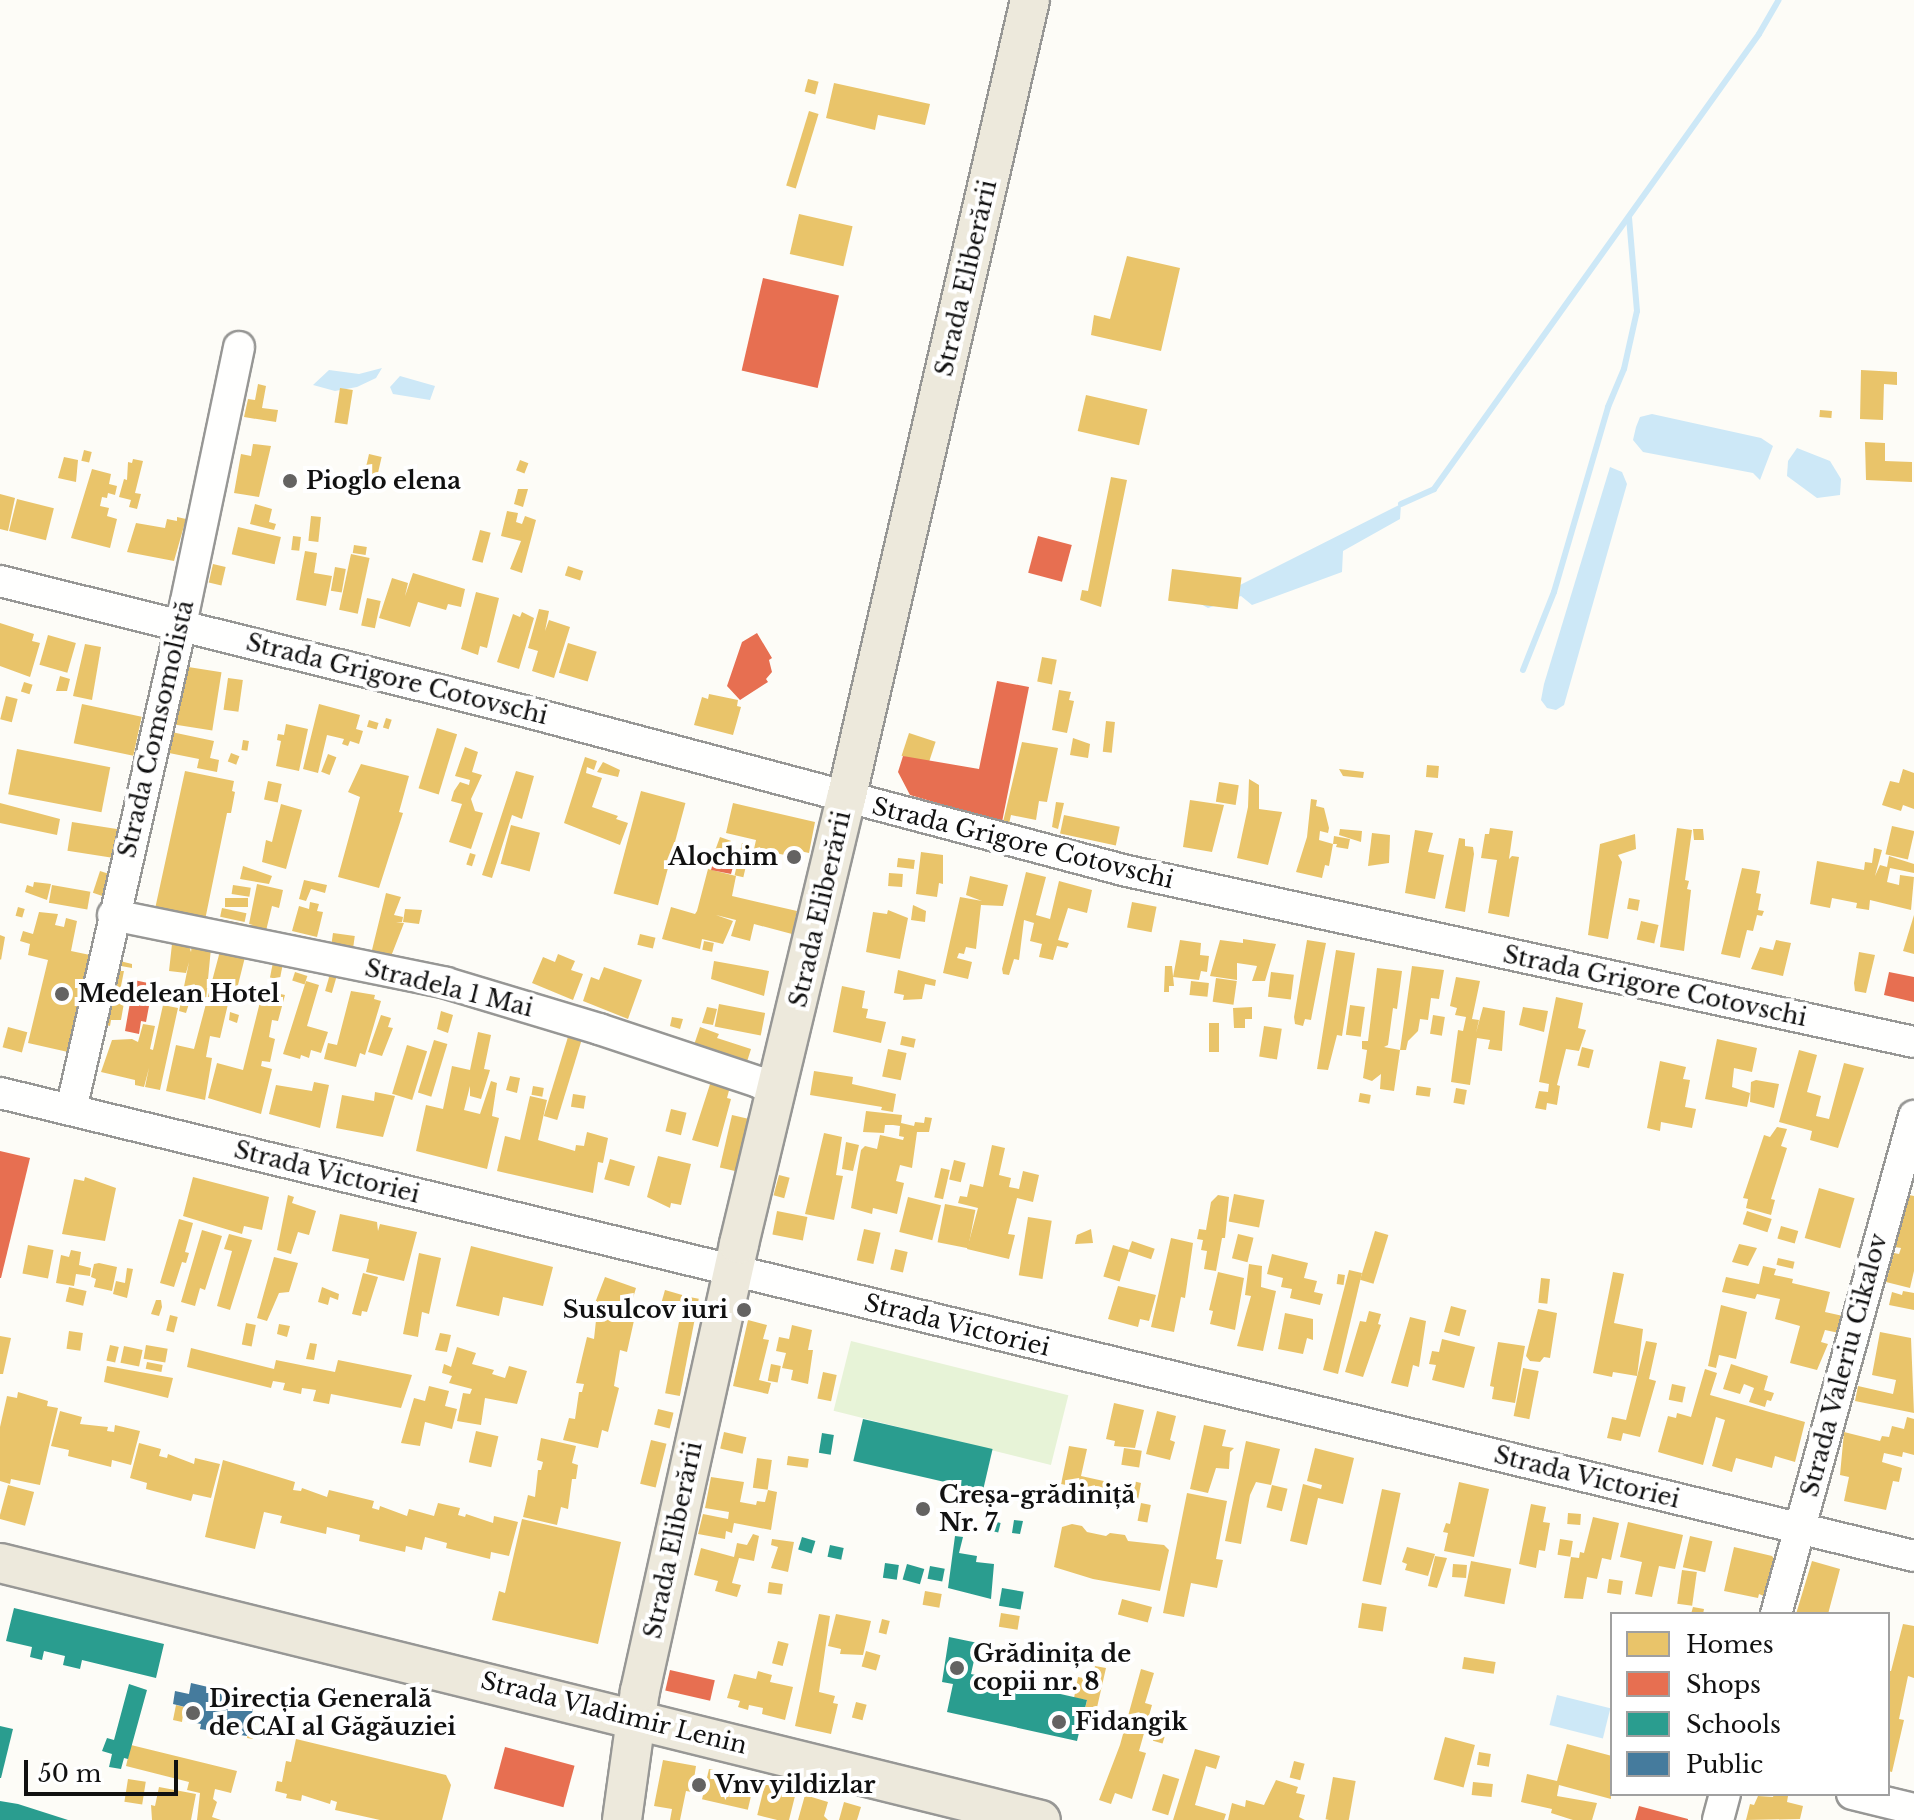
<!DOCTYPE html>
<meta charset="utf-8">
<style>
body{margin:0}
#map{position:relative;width:1914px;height:1820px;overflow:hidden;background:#fdfcf7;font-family:"Libre Baskerville",serif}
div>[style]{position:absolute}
.green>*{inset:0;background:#e7f3d7;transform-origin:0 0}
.water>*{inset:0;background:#cde8f7;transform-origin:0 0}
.homes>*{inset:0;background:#e9c46a;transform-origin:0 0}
.shops>*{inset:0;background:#e76f51;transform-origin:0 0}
.schools>*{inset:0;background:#2a9d8f;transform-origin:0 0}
.public>*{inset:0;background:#457b9d}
.stream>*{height:6px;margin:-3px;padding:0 3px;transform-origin:3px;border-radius:3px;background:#cde8f7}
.roads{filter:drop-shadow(2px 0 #979795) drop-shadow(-2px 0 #979795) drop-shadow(0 2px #979795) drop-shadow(0 -2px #979795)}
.minor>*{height:30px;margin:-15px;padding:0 15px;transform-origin:15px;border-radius:15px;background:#fffffe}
.major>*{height:38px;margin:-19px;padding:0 19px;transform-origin:19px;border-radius:19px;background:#ede9dc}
.dots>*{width:22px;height:22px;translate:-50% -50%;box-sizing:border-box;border:4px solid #fff;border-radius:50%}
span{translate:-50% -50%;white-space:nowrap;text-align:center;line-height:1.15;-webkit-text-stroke:8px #fff;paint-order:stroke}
.street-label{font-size:24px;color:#111}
.poi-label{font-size:24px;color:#111;font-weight:700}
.left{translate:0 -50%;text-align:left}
.right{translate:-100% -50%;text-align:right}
.legend{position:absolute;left:1610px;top:1612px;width:280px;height:184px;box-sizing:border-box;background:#fff;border:2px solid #a0a0a0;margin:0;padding:10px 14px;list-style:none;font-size:24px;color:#111}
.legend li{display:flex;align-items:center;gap:16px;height:40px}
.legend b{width:40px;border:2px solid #a0a0a0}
.scale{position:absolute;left:24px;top:1760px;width:154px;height:36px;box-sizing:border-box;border:4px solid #111;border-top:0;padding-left:10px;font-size:24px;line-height:28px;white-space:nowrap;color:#111;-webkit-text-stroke:6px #fff;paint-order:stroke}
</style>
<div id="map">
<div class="green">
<div style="left:851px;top:1341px;width:224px;height:72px;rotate:14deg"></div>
</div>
<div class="water">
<div style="clip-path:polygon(382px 368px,376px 378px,357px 387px,335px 391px,313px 385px,329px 370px,359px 374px)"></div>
<div style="clip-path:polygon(400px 376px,435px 386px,430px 400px,393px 394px,390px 387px)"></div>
<div style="clip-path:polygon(1652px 414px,1761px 438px,1773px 446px,1760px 480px,1753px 473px,1643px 452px,1633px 440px,1636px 427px,1640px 417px)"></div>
<div style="clip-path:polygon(1797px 448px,1830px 461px,1841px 479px,1840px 495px,1817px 498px,1787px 476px,1788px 461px)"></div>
<div style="clip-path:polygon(1610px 467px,1622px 472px,1627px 484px,1564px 705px,1556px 710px,1547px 708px,1541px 700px,1544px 684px)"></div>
<div style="clip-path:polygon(1401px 504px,1400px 519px,1343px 551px,1342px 572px,1252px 605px,1241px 596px,1208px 608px,1197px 602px,1240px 585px)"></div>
<div style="left:1557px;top:1695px;width:55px;height:31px;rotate:14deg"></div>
</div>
<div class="homes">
<div style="left:808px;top:79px;width:11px;height:13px;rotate:15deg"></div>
<div style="clip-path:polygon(834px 83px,930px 104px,925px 125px,878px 115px,875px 130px,826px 118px)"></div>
<div style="left:809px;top:111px;width:10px;height:78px;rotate:17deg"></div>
<div style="left:799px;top:214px;width:55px;height:41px;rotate:13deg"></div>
<div style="clip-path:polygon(1127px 256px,1180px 268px,1161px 351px,1091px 335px,1094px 315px,1110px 319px)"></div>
<div style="clip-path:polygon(1861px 370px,1897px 372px,1897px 385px,1884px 384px,1883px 420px,1860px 419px)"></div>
<div style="clip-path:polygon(258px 384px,266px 386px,262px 408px,278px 410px,276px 422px,244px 417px,248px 399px,255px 400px)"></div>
<div style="left:340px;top:388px;width:13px;height:35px;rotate:9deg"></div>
<div style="left:1086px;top:395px;width:63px;height:37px;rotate:13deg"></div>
<div style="left:1820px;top:410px;width:12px;height:7px;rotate:5deg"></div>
<div style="clip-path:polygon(1865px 442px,1885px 443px,1885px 461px,1912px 462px,1912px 482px,1866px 480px)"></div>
<div style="clip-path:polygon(253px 444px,271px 446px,259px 497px,234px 493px,241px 454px,251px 456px)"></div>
<div style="left:84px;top:450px;width:8px;height:11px;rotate:14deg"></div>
<div style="left:369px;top:454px;width:13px;height:24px;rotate:13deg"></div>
<div style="clip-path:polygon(64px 457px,78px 460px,76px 482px,58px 478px)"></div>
<div style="clip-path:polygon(133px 459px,143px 461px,135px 493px,141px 494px,137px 509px,129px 507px,131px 500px,119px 497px,124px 479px,127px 480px,128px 462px,132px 463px)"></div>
<div style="left:520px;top:460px;width:9px;height:11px;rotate:21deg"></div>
<div style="clip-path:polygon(92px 469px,111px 474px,109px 484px,117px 486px,115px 495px,108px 493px,107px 498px,102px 497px,100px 506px,109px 508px,107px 516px,117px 519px,110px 548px,71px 538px)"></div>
<div style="clip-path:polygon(1111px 477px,1127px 480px,1101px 607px,1080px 600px,1082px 590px,1088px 591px)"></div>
<div style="clip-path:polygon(518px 489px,528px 489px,523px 507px,514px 504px)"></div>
<div style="clip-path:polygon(0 494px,15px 498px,8px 531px,0 529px)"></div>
<div style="left:17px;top:499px;width:38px;height:33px;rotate:14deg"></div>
<div style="clip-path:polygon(255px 504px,272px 509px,269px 522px,276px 524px,274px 530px,250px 524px)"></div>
<div style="clip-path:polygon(507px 511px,518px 513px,516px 522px,522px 524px,525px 516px,536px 520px,522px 573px,510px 569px,521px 541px,501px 536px)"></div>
<div style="left:311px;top:516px;width:10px;height:25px;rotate:6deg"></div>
<div style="clip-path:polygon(177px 517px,186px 519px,174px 561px,127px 552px,136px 523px,165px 528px,167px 519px,177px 521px)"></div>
<div style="left:238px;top:527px;width:44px;height:28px;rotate:13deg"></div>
<div style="left:480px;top:530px;width:11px;height:31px;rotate:15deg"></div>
<div style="left:293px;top:536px;width:8px;height:14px;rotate:7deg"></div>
<div style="left:354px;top:545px;width:13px;height:8px;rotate:9deg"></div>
<div style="clip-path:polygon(305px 551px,317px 553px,314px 573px,332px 576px,326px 606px,296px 600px)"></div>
<div style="left:351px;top:554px;width:19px;height:57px;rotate:12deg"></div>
<div style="left:213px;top:564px;width:13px;height:19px;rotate:13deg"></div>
<div style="left:568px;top:566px;width:16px;height:10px;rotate:18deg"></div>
<div style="left:335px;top:567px;width:11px;height:24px;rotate:10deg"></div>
<div style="left:1172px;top:569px;width:70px;height:32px;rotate:7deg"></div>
<div style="clip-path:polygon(413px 573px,465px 589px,461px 607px,448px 604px,446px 610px,418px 602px,410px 627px,379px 618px,392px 578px,408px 583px,405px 596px)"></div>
<div style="clip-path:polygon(476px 592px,499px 598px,487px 648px,480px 646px,478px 655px,461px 649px)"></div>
<div style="left:367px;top:598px;width:14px;height:28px;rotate:12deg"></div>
<div style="clip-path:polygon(539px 609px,549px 611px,545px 631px,549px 620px,570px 627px,554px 678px,532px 671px,538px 651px,528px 648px)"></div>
<div style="clip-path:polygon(522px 612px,534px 618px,519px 669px,497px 662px,513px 614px,520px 617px)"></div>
<div style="clip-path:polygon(0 623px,34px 634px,32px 641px,40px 643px,30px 677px,0 666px)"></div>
<div style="left:48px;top:635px;width:29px;height:31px;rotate:16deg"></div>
<div style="left:568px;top:643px;width:30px;height:31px;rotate:17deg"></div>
<div style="clip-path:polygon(85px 644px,101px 647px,92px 700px,73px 696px)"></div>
<div style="left:1042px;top:657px;width:15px;height:25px;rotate:11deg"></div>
<div style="left:182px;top:666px;width:40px;height:59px;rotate:9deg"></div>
<div style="clip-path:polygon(60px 676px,70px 679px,67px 691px,56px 691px)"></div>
<div style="left:228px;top:678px;width:15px;height:32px;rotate:8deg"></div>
<div style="left:24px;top:682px;width:9px;height:10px;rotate:18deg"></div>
<div style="clip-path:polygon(1059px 690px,1071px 692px,1069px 700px,1074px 701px,1067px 733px,1052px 730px)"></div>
<div style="clip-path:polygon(709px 694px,738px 700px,737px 706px,741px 707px,733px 735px,694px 725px,702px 697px,708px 699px)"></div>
<div style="left:6px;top:696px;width:12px;height:24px;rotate:14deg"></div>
<div style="left:82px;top:704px;width:61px;height:40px;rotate:12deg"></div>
<div style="clip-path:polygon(319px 704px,360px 715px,356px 729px,363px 731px,359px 744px,350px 741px,348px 746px,342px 744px,344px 739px,327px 735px,318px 773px,303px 769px)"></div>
<div style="left:386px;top:718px;width:6px;height:10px;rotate:18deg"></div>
<div style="left:369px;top:720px;width:10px;height:7px;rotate:17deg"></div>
<div style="left:1106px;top:721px;width:9px;height:31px;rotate:6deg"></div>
<div style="clip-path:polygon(286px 724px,308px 729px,299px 771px,276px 766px,281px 741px,277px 740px,278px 734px,284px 735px)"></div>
<div style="left:437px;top:728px;width:21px;height:63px;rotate:17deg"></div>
<div style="clip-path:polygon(162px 730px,214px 741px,210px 758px,219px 760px,217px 772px,197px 768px,199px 759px,159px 751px)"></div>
<div style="left:909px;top:733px;width:28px;height:24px;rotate:18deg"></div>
<div style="clip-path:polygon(1073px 738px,1090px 744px,1088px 758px,1070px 755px)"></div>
<div style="left:243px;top:740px;width:6px;height:10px;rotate:9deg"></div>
<div style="clip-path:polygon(1022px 742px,1058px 748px,1047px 802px,1039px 801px,1036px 820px,1011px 815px,1009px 824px,1003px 822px)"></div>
<div style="clip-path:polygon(465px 747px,478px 752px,472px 772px,482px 775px,471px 799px,475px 811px,483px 813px,471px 849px,449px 842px,462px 804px,451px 801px,454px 791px,460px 782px,469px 785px,470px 780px,455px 776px)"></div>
<div style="left:17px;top:749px;width:95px;height:46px;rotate:11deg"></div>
<div style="left:231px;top:753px;width:9px;height:9px;rotate:21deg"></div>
<div style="left:328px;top:754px;width:9px;height:19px;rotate:21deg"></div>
<div style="clip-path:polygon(585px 757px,597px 761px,594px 770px,587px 767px,586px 773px,602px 778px,592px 807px,618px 816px,616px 819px,628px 823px,620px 845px,564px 823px)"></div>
<div style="clip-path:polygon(603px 762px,620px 770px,618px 777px,597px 772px)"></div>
<div style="clip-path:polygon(361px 764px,409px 776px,399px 812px,403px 813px,379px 888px,338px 877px,360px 797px,348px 792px)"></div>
<div style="left:1427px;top:765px;width:12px;height:12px;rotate:5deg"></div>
<div style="clip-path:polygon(1339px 769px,1364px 772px,1363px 778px,1343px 776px)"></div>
<div style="clip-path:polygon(1903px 769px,1914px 773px,1914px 809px,1903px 805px,1901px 811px,1882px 805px,1890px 781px,1899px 783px)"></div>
<div style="clip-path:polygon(185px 771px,234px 781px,232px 791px,235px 792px,231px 813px,227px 813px,205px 920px,155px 909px)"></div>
<div style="clip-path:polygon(516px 771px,534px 776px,522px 819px,512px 815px,492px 878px,482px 875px)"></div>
<div style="clip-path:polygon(1249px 779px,1259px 785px,1259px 809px,1282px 812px,1268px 865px,1237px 858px,1248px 807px)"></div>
<div style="left:268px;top:781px;width:14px;height:19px;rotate:12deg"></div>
<div style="left:1219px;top:782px;width:20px;height:20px;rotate:9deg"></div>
<div style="left:641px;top:791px;width:46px;height:106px;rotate:15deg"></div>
<div style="clip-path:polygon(1311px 799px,1317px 800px,1316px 806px,1324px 808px,1329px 828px,1328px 833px,1320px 831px,1319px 840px,1333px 844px,1334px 836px,1350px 839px,1348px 849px,1336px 847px,1337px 844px,1333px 844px,1329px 866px,1325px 865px,1322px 878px,1296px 872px,1307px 837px)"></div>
<div style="clip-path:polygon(1190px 800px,1224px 805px,1212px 852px,1183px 847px)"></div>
<div style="clip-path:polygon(1056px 802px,1064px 803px,1058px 829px,1052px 827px)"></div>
<div style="clip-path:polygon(0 803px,60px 819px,57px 835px,0 823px)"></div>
<div style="clip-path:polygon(733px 803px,815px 822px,809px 853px,791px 849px,785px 855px,754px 849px,756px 840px,726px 833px)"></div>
<div style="clip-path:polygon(281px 804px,302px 810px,286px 869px,262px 862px,266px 840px,272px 842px)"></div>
<div style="left:1064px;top:815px;width:57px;height:19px;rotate:12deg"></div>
<div style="left:72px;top:822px;width:47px;height:29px;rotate:9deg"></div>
<div style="left:511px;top:825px;width:30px;height:40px;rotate:15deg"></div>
<div style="left:1892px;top:826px;width:23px;height:29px;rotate:13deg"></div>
<div style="clip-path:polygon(1490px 828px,1513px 831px,1509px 859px,1512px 856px,1519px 857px,1509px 917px,1488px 913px,1497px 860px,1481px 858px,1485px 834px,1489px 834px)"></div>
<div style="clip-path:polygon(1677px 828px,1692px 830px,1685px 880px,1689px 881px,1687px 889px,1691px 890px,1684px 951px,1660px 947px)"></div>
<div style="clip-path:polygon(1340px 829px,1362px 831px,1361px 842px,1339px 835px)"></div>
<div style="clip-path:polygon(1693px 829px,1703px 829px,1704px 840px,1694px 840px)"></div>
<div style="clip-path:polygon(1415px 830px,1433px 833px,1428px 852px,1444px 855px,1435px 899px,1405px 893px)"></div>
<div style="clip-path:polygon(1372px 833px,1390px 835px,1389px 863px,1368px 866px)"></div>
<div style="clip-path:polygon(1635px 834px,1636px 849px,1618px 855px,1622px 862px,1608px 939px,1588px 935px,1600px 844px)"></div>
<div style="left:720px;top:837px;width:12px;height:18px;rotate:20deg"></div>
<div style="clip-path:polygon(1459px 838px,1465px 839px,1465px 846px,1473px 847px,1474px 854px,1465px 912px,1445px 908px)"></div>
<div style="left:742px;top:843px;width:9px;height:33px;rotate:13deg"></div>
<div style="clip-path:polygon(1874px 848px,1882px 850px,1875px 876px,1880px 865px,1887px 867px,1889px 856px,1914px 864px,1914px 873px,1890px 868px,1887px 882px,1899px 885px,1900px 875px,1914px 877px,1911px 910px,1870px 900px,1869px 910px,1856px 908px,1857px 903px,1832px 898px,1830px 908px,1810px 904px,1817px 861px,1864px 870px,1865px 862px,1872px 863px)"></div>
<div style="clip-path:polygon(921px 852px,943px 855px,943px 884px,939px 883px,937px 897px,916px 894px)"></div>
<div style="left:470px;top:853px;width:6px;height:12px;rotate:18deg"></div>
<div style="left:898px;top:858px;width:17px;height:9px;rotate:7deg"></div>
<div style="clip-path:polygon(243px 866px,272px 876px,269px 884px,240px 879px)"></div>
<div style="clip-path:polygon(1742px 868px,1760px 871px,1756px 893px,1761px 894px,1758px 910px,1764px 911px,1762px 916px,1757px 915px,1753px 931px,1747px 930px,1740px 958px,1721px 954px)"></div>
<div style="clip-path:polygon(708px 869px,736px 876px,732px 896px,797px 911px,792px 934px,754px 924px,750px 941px,731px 936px,736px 920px,716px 915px,733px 921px,723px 944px,702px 939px,700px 949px,662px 939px,671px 907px,695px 914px,697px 911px)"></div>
<div style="left:100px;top:871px;width:13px;height:23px;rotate:18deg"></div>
<div style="clip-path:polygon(1026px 872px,1046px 877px,1036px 915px,1050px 919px,1059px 881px,1092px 890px,1087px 913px,1068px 908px,1058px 940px,1069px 943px,1067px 948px,1057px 946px,1053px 960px,1039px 957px,1042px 944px,1030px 941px,1034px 923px,1024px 920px,1019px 960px,1014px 959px,1009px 975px,1003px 974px,1002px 969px)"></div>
<div style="left:889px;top:873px;width:14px;height:13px;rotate:4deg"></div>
<div style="clip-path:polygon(970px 876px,1008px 885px,1003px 906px,981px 905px,976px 949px,966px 947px,964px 954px,959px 953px,957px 958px,972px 962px,968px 979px,943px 973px,960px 897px,982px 901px,966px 895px)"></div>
<div style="clip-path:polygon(304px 880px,327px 885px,325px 893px,311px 889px,306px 901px,299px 899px)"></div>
<div style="clip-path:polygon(34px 882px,51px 884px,47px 900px,25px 892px,27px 885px,33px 887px)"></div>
<div style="clip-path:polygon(257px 884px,283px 890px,279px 908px,272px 906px,265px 935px,247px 931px,248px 925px,253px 925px,249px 924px)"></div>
<div style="left:52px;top:885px;width:39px;height:18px;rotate:10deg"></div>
<div style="left:233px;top:885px;width:18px;height:9px;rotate:9deg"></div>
<div style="clip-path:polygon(386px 893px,401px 897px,394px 915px,403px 917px,402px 922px,396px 922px,404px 923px,390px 959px,371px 954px)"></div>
<div style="left:225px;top:898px;width:23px;height:9px"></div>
<div style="left:1629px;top:898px;width:11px;height:11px;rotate:10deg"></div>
<div style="clip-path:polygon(310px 902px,319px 904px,317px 911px,323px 912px,317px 937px,292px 931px,299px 906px,309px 909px)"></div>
<div style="left:1132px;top:902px;width:25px;height:26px;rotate:11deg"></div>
<div style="clip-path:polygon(913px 905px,926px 911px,925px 922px,911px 920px)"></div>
<div style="left:18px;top:907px;width:7px;height:9px;rotate:16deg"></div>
<div style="left:222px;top:908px;width:25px;height:9px;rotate:12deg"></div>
<div style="clip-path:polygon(405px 909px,422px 910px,419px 924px,403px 922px)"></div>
<div style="clip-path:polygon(888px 910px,908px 918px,900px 959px,866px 952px,873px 912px,887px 914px)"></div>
<div style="clip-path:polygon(39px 912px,58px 914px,55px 925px,64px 927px,66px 918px,77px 921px,71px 951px,90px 955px,68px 1052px,28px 1043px,48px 960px,28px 955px,30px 944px,20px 941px,23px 931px,33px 934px)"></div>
<div style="clip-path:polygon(1914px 915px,1914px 954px,1903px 951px)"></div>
<div style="left:219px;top:919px;width:25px;height:9px;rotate:11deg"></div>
<div style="left:1641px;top:921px;width:18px;height:19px;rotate:13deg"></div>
<div style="left:333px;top:933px;width:22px;height:18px;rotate:8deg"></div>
<div style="left:640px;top:934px;width:16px;height:11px;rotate:14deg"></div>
<div style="clip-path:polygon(0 935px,5px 937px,1px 960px,0 959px)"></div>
<div style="clip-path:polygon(1243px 939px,1276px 944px,1265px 981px,1252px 981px,1257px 966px,1237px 963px,1237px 980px,1210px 976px,1220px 940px,1243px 943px)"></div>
<div style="clip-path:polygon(1180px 940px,1201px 943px,1200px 955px,1209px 956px,1207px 972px,1201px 971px,1199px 980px,1173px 977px)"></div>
<div style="clip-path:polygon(1307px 940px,1326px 943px,1311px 1020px,1305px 1019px,1303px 1026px,1295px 1024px,1294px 1017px)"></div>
<div style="clip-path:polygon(1776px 940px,1791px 943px,1783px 976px,1751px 969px,1760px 947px,1773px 950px)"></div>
<div style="left:704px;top:941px;width:10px;height:9px;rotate:11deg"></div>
<div style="clip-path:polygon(172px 944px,189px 946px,191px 952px,192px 945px,211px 948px,206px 1000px,192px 994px,186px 1013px,179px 1011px,189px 962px,186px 973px,169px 971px)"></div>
<div style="clip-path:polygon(1336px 950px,1355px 953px,1342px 1036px,1337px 1035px,1328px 1070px,1317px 1069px)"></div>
<div style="clip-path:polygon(220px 951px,244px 952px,245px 957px,233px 1005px,228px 1004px,220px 1038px,210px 1036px,206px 1057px,212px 1058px,205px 1100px,166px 1091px,176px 1045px,194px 1049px)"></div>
<div style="clip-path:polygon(1859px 952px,1875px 955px,1866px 993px,1855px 991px,1854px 983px)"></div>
<div style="clip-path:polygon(558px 954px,575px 961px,571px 970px,583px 974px,573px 1000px,532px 983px,543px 957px,555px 962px)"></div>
<div style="left:274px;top:957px;width:10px;height:21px;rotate:11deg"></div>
<div style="clip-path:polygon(116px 960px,132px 964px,132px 968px,121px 966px,120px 971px,124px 971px,120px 991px,110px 989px)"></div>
<div style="clip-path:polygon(714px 961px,769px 971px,764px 996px,711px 979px)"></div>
<div style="clip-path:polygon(1165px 966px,1172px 966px,1174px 986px,1169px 986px,1169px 992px,1164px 992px)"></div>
<div style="clip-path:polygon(1412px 966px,1444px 970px,1439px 999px,1431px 998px,1428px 1020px,1420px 1019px,1418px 1031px,1408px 1041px,1406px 1050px,1400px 1050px)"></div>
<div style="left:332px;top:967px;width:7px;height:25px;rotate:16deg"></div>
<div style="clip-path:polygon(604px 967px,642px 980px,628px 1019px,583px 1001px,591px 977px,599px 980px)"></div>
<div style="clip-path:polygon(1377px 968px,1402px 971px,1397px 1009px,1393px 1008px,1388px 1045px,1384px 1047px,1400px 1050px,1394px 1091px,1380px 1089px,1381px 1074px,1372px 1081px,1363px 1078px,1367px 1050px,1362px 1049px,1362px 1041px,1368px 1041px)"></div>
<div style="clip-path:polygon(898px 970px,936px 980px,935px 986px,925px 984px,922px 999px,903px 1000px,904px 995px,894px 993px)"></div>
<div style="left:295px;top:972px;width:13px;height:9px;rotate:18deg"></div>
<div style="left:1271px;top:972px;width:23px;height:25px;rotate:7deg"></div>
<div style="clip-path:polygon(1456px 977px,1480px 981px,1472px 1019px,1479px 1020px,1476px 1033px,1483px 1007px,1505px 1011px,1502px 1051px,1488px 1049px,1490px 1040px,1477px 1038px,1470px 1085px,1451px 1082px,1458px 1030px,1463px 1031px,1466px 1017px,1455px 1015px,1457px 1008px,1450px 1006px)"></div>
<div style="left:1216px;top:978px;width:21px;height:24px;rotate:8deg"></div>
<div style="clip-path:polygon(306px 981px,319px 985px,307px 1026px,328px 1032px,321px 1053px,311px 1050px,309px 1058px,301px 1055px,300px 1059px,283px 1054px)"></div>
<div style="left:1191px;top:981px;width:18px;height:14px;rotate:6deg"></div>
<div style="clip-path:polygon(842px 986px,865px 991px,862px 1008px,868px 1009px,866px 1018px,886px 1022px,881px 1043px,833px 1032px)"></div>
<div style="clip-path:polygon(263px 990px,285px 995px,278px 1021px,272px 1020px,269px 1037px,275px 1039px,270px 1062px,262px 1061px,261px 1066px,272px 1069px,261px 1114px,208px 1098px,217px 1063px,243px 1070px)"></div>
<div style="clip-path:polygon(351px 991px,375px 995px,374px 999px,381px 1001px,365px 1055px,360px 1053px,356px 1067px,324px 1059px,328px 1043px,337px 1045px)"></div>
<div style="clip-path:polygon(108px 994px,125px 997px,121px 1020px,111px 1020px,110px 1026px,102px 1024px)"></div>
<div style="clip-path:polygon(1556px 997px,1583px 1003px,1578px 1028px,1586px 1030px,1579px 1051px,1566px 1049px,1557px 1085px,1560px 1086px,1557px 1105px,1547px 1103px,1546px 1110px,1535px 1108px,1539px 1091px,1548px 1092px,1549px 1084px,1539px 1082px)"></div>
<div style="left:719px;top:1004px;width:47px;height:23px;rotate:11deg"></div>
<div style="clip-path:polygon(163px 1005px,178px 1008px,160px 1090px,145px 1087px,149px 1068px,144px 1087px,135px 1085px,135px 1080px,101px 1072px,112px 1040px,132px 1039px,138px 1042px,143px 1024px,155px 1026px,150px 1049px,153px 1050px)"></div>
<div style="left:1350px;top:1005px;width:15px;height:30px;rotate:8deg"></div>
<div style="clip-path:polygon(707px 1007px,717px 1009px,713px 1025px,702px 1023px)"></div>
<div style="clip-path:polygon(1252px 1007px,1252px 1019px,1245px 1019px,1245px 1028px,1234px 1028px,1233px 1008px)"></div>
<div style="clip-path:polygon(1523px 1007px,1548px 1011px,1544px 1032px,1519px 1025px)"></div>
<div style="clip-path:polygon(441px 1011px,453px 1015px,448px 1033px,437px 1029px)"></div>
<div style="clip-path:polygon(230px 1012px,239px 1015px,237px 1023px,229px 1020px)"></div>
<div style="clip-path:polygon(381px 1015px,391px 1018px,388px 1027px,393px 1028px,382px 1056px,368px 1052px)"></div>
<div style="left:1433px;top:1015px;width:12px;height:19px;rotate:9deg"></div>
<div style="clip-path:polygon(672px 1017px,683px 1019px,680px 1029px,670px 1026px)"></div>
<div style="left:1209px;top:1023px;width:10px;height:29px"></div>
<div style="left:1264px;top:1026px;width:18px;height:31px;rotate:9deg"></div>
<div style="left:8px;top:1027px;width:20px;height:21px;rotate:15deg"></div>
<div style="left:571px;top:1027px;width:14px;height:93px;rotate:17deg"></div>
<div style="clip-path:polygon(700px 1027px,719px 1034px,717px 1038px,751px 1049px,745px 1068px,692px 1051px)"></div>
<div style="clip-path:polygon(478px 1032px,491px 1035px,484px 1069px,490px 1070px,481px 1099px,470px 1096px,470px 1086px,464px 1110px,480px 1114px,491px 1081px,497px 1083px,492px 1116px,499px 1118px,487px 1169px,416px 1151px,426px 1105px,443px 1109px,452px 1066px,470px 1070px)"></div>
<div style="left:902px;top:1036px;width:14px;height:9px;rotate:12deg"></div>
<div style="clip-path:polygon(1717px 1039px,1757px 1048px,1752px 1072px,1734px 1068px,1732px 1087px,1729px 1086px,1750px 1093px,1747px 1107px,1705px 1099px)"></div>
<div style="left:434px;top:1040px;width:14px;height:55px;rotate:17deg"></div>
<div style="left:407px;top:1045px;width:21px;height:51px;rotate:17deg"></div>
<div style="left:1582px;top:1047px;width:12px;height:19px;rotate:14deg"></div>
<div style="left:888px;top:1049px;width:19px;height:28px;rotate:12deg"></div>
<div style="clip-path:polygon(1799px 1050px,1817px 1055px,1807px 1092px,1821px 1096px,1816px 1116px,1829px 1119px,1844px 1063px,1864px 1068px,1838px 1148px,1810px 1140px,1812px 1131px,1779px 1122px)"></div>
<div style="clip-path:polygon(1660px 1061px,1686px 1067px,1683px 1079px,1690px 1080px,1685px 1107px,1696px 1109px,1692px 1128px,1661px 1122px,1660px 1131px,1647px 1128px)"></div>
<div style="clip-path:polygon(814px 1071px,853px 1077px,852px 1084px,896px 1094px,893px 1112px,881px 1110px,882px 1107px,810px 1095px)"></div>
<div style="clip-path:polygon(510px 1076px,520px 1078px,517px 1093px,506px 1090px)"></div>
<div style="clip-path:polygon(712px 1078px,731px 1083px,727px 1098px,731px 1099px,718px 1147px,692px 1140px)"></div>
<div style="clip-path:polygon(1756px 1080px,1779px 1084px,1774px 1108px,1750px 1102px,1751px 1082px)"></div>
<div style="clip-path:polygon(314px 1082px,329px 1085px,320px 1128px,269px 1114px,276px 1085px,312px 1091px)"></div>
<div style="left:533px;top:1086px;width:11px;height:9px;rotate:10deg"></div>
<div style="left:1417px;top:1086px;width:14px;height:9px;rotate:8deg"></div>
<div style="left:1456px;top:1088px;width:11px;height:15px;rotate:10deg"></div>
<div style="clip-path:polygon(375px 1092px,395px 1096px,383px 1137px,336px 1128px,342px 1095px,374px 1101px)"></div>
<div style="left:1360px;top:1093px;width:11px;height:9px;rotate:10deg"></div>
<div style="left:573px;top:1094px;width:13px;height:13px;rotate:9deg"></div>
<div style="clip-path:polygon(530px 1096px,547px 1100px,538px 1140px,575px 1151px,576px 1145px,584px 1146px,587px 1132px,608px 1138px,603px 1163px,598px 1162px,593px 1193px,497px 1171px,505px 1136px,520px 1140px)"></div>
<div style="left:671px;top:1109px;width:16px;height:23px;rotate:14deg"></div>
<div style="clip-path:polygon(866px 1111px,902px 1115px,901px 1123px,914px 1126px,915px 1122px,924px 1123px,925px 1117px,932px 1118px,929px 1132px,917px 1132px,912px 1168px,900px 1165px,896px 1181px,904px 1183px,897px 1214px,873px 1208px,872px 1214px,851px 1208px,861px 1150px,865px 1146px,877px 1149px,880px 1135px,903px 1140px,904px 1137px,899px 1136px,900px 1126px,893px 1125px,885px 1125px,884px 1133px,863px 1132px)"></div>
<div style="left:732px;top:1115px;width:22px;height:54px;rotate:13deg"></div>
<div style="clip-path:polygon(1777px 1127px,1787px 1129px,1781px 1146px,1787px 1148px,1771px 1199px,1775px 1200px,1771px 1215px,1746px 1208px,1748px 1199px,1743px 1198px,1764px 1135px,1770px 1137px)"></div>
<div style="clip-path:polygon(824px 1133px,842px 1137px,836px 1175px,843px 1176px,834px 1220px,805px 1214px)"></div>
<div style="clip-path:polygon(846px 1142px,859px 1145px,853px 1171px,842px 1169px)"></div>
<div style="clip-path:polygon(992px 1145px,1005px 1148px,999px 1175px,1011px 1178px,1009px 1187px,1019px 1189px,1023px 1171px,1039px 1175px,1033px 1202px,1017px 1198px,1008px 1234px,1015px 1235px,1009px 1259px,967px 1249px,978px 1208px,958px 1203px,960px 1196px,967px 1197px,970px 1184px,983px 1187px)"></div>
<div style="clip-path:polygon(658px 1156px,691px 1164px,681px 1205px,671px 1203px,670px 1208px,647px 1197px)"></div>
<div style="left:610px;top:1159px;width:26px;height:21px;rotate:16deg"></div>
<div style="left:954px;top:1160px;width:12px;height:20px;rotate:14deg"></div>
<div style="left:941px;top:1168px;width:9px;height:30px;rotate:13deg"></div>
<div style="left:779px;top:1175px;width:11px;height:21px;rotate:15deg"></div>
<div style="clip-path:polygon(85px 1177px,116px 1188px,105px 1241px,62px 1234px,74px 1179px,84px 1181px)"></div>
<div style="clip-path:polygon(193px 1177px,269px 1197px,262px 1230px,244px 1226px,242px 1234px,183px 1216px)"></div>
<div style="left:1819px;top:1188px;width:37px;height:52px;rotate:16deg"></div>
<div style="left:1234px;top:1194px;width:31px;height:28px;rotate:11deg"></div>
<div style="clip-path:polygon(288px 1195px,294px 1197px,292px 1203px,316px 1211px,309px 1235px,298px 1232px,291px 1254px,277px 1250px)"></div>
<div style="clip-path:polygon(1218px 1195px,1229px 1197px,1225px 1238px,1222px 1238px,1216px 1271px,1204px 1269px,1207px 1251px,1201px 1250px,1203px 1240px,1197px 1239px,1199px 1229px,1206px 1230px,1211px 1202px)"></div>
<div style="clip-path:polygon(1909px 1195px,1914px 1196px,1914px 1271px,1910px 1288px,1886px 1282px,1894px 1253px,1899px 1254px,1901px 1248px,1895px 1247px)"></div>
<div style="left:908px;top:1197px;width:34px;height:36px;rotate:14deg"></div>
<div style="left:945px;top:1204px;width:31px;height:39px;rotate:11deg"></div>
<div style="left:777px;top:1211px;width:31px;height:24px;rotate:11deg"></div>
<div style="left:1747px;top:1211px;width:26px;height:14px;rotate:18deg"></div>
<div style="clip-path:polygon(340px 1214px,377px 1222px,378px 1231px,380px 1224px,417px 1232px,404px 1281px,366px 1272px,369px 1259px,332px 1251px)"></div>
<div style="left:1028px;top:1217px;width:24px;height:59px;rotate:9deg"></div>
<div style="clip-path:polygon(179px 1219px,193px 1223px,185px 1252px,189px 1253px,186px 1263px,182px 1262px,174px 1287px,160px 1283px)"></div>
<div style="left:1781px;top:1226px;width:18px;height:13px;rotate:16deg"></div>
<div style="left:864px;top:1229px;width:17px;height:32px;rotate:13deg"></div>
<div style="clip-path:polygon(1091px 1229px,1093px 1243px,1075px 1244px,1077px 1235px)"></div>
<div style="clip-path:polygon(202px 1230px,222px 1236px,205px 1290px,200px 1288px,195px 1306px,181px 1302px)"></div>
<div style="left:1375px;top:1231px;width:14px;height:51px;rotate:17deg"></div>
<div style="clip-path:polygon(229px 1234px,252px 1240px,230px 1310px,217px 1306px,232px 1251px,224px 1249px)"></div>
<div style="left:1238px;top:1234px;width:16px;height:25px;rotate:14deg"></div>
<div style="clip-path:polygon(1171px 1238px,1193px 1243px,1185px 1298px,1181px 1297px,1174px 1332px,1151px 1327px)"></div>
<div style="left:1132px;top:1241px;width:24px;height:11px;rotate:19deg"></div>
<div style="clip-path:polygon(1739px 1244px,1757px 1248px,1748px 1266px,1732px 1262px)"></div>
<div style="left:28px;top:1245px;width:26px;height:29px;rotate:11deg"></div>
<div style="left:1113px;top:1245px;width:17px;height:33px;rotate:17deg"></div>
<div style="clip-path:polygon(471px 1246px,553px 1267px,543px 1306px,503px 1297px,499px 1316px,456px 1306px)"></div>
<div style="left:895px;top:1249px;width:13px;height:21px;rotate:13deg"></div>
<div style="clip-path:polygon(71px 1250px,81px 1252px,79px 1265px,91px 1268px,90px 1276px,76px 1274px,74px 1286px,56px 1283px,61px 1255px,69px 1257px)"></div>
<div style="clip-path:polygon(419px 1253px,441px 1258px,429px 1314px,422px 1312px,418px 1337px,403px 1334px)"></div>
<div style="clip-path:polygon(1272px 1254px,1308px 1263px,1304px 1278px,1317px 1281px,1314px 1292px,1323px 1294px,1320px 1305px,1290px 1298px,1292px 1289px,1281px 1287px,1283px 1278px,1267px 1274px)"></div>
<div style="clip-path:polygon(274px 1257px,298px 1263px,289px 1292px,279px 1293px,267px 1321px,257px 1318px)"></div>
<div style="left:1778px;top:1258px;width:17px;height:7px;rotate:13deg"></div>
<div style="clip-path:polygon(99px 1263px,117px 1267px,112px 1291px,94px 1287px,96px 1279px,91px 1277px,94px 1264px)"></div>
<div style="clip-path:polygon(1249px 1264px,1262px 1266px,1261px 1287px,1276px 1291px,1263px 1351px,1237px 1346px,1251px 1296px,1245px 1295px)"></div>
<div style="clip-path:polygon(1763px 1266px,1776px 1269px,1774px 1275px,1793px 1279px,1792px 1283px,1830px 1292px,1825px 1312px,1843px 1316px,1839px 1333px,1825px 1330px,1821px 1342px,1828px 1344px,1817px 1370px,1790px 1363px,1800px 1326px,1775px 1319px,1780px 1299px,1757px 1294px,1755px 1299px,1722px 1292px,1726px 1277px,1759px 1284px)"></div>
<div style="clip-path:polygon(127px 1268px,133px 1269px,127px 1298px,113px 1294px,116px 1281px,125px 1283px)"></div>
<div style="clip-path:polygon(1349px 1270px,1362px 1273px,1338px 1374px,1323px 1370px)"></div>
<div style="clip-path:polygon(1218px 1272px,1244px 1278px,1235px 1330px,1210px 1324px,1213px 1311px,1209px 1310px)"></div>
<div style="clip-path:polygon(1613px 1272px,1624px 1274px,1614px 1323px,1643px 1329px,1637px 1376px,1613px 1372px,1612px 1377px,1593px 1373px)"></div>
<div style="clip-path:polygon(363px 1273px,378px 1277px,367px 1312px,362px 1311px,361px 1316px,352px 1314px)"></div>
<div style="left:1338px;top:1274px;width:7px;height:10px;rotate:8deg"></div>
<div style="clip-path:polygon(605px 1277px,636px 1288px,631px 1305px,637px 1307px,627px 1352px,620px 1350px,614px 1386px,619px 1388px,608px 1432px,602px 1430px,598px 1448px,563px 1440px,569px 1418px,575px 1419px,579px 1392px,582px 1392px,584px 1384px,576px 1383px,587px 1337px,594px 1339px,597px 1311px,601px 1312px,603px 1304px,595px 1303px)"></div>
<div style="left:1541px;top:1278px;width:9px;height:25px;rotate:6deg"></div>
<div style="clip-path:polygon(1118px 1286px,1156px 1295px,1149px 1321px,1140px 1319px,1138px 1327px,1108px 1319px)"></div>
<div style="left:69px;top:1287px;width:18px;height:15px;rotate:13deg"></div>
<div style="clip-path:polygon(322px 1287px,339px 1294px,338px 1300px,330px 1297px,328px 1305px,318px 1302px)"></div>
<div style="left:665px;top:1290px;width:18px;height:16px;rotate:16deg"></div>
<div style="clip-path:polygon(1903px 1291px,1914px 1293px,1914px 1310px,1889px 1305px,1892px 1292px,1902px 1295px)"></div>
<div style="left:684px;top:1296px;width:15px;height:99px;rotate:11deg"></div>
<div style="clip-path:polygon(156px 1300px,161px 1300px,162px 1307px,159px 1316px,151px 1314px)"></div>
<div style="clip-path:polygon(1721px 1305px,1747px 1312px,1736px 1359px,1719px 1355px,1716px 1368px,1708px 1366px)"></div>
<div style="left:1451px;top:1306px;width:16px;height:27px;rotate:15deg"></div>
<div style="clip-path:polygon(1538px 1309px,1557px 1313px,1550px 1358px,1544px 1357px,1540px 1362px,1530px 1361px,1526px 1356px)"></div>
<div style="clip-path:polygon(1369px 1311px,1381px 1314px,1378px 1324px,1381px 1325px,1363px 1377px,1345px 1372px,1360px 1321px,1366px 1322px)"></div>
<div style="clip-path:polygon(1285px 1313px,1313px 1319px,1313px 1340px,1307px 1338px,1303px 1354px,1278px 1349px)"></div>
<div style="left:170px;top:1315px;width:8px;height:16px;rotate:14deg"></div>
<div style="clip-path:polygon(1410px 1317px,1426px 1321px,1419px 1367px,1413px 1365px,1408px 1387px,1391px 1383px)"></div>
<div style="clip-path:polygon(748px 1320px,767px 1325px,763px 1339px,769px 1340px,759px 1380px,771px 1383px,768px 1394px,733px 1386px)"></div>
<div style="left:246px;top:1323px;width:10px;height:22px;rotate:11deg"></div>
<div style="clip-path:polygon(279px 1324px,290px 1326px,287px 1337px,277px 1334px)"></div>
<div style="clip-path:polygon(792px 1325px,812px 1330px,808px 1350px,813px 1350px,808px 1384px,791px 1380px,793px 1370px,782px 1368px,786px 1353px,776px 1351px,779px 1337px,789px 1339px)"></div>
<div style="left:69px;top:1331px;width:14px;height:18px;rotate:8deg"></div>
<div style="clip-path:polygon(1880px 1332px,1911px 1338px,1914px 1413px,1855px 1401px,1858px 1386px,1893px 1394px,1896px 1380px,1872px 1375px)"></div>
<div style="clip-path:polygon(440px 1333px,451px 1335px,447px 1352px,435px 1350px)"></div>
<div style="clip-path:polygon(0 1336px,11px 1338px,3px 1374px,0 1374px)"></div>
<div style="clip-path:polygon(1442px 1339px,1475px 1347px,1464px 1388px,1432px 1380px,1436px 1365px,1429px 1364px,1432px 1351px,1439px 1352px)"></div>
<div style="clip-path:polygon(1646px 1341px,1657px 1343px,1649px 1379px,1656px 1381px,1640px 1437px,1623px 1433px,1621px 1441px,1607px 1438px,1612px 1417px,1626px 1420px)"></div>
<div style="clip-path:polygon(1498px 1342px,1525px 1346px,1515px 1403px,1492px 1399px,1494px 1387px,1490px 1386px)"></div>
<div style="clip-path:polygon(310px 1343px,317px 1344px,314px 1360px,306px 1359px)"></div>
<div style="left:110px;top:1345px;width:9px;height:16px;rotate:13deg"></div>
<div style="left:146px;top:1345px;width:22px;height:14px;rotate:10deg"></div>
<div style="left:124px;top:1346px;width:19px;height:17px;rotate:12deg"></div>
<div style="clip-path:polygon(457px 1347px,476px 1353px,472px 1364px,494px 1370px,492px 1374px,505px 1378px,509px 1366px,527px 1371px,517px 1404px,485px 1398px,481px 1425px,457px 1421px,463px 1393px,470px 1394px,472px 1389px,449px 1383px,452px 1376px,442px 1373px,444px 1364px,451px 1367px)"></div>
<div style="clip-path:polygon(191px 1348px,274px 1369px,276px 1360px,335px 1372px,338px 1360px,412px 1375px,401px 1408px,331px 1394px,329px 1404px,313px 1401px,316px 1390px,302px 1388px,301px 1394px,283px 1390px,285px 1383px,273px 1381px,271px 1388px,187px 1367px)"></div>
<div style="left:147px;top:1362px;width:16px;height:7px;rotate:11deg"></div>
<div style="left:771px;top:1364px;width:10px;height:17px;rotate:11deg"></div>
<div style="clip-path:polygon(1731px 1364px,1768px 1376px,1764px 1390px,1774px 1393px,1771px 1401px,1767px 1400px,1765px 1407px,1749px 1402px,1754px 1388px,1744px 1384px,1740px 1394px,1723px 1389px)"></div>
<div style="clip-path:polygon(107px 1366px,173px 1378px,168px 1398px,104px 1382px)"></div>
<div style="left:1523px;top:1368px;width:16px;height:49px;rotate:11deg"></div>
<div style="clip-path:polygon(1705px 1369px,1717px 1373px,1710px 1395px,1805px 1422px,1795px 1462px,1775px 1456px,1772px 1468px,1736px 1458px,1732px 1472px,1712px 1466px,1725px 1420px,1716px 1417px,1703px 1465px,1658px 1452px,1668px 1416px,1676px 1418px,1677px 1413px,1691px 1417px)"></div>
<div style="left:823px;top:1372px;width:14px;height:27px;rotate:12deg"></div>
<div style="left:1672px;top:1384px;width:14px;height:16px;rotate:12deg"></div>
<div style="clip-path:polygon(429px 1386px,449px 1391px,445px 1406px,457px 1409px,452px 1429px,425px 1422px,420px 1446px,401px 1443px,414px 1398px,425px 1401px)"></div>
<div style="clip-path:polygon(18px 1392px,48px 1401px,47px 1406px,58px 1408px,40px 1485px,11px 1479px,10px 1484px,0 1481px,0 1427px,7px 1396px,17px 1398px)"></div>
<div style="clip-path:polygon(1114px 1403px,1144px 1410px,1135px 1448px,1114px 1446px,1115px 1441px,1106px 1439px)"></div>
<div style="left:658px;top:1409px;width:16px;height:16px;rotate:14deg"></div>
<div style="clip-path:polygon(60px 1411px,82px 1417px,80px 1424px,108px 1427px,107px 1431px,114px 1432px,115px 1425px,140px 1431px,131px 1465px,112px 1460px,111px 1467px,68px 1456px,69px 1450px,51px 1446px)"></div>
<div style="clip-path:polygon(1157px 1411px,1176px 1416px,1170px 1440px,1175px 1442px,1170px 1460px,1146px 1454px)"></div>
<div style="clip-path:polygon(1907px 1417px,1914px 1419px,1914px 1455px,1903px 1452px,1902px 1457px,1884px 1453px,1882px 1462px,1902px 1468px,1899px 1482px,1893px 1481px,1886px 1510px,1844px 1501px,1849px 1477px,1840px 1475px,1844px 1432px,1880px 1441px,1882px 1436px,1889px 1437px,1892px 1426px,1904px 1429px)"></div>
<div style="clip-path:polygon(1204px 1425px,1226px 1430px,1222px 1446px,1234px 1448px,1230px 1452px,1229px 1469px,1216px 1468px,1208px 1493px,1190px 1489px)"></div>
<div style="left:476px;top:1431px;width:23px;height:32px;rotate:13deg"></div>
<div style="left:724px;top:1432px;width:23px;height:17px;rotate:13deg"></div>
<div style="clip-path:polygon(541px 1438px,576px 1446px,572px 1463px,578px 1465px,576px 1479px,572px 1479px,568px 1509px,561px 1507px,557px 1525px,523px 1517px,528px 1495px,535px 1497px,538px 1470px,541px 1470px,543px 1462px,537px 1460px)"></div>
<div style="left:651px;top:1440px;width:16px;height:45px;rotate:14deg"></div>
<div style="clip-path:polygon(1246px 1441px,1280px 1449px,1271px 1485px,1256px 1482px,1250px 1495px,1241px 1544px,1225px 1541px)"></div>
<div style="clip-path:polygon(139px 1443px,161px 1449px,159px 1456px,167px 1458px,168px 1454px,194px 1464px,195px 1458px,220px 1464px,211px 1498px,193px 1494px,191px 1501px,146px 1489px,147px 1483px,130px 1478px)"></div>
<div style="clip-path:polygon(1069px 1446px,1087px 1449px,1081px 1476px,1131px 1487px,1133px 1481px,1141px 1483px,1138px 1500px,1061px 1484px)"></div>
<div style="left:1124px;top:1448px;width:18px;height:17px;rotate:9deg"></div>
<div style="clip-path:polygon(1315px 1448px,1354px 1458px,1343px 1504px,1318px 1498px,1307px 1545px,1290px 1541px,1303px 1484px,1321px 1489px,1322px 1485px,1307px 1481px)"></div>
<div style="left:788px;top:1456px;width:21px;height:9px;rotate:8deg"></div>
<div style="left:757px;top:1458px;width:15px;height:30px;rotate:8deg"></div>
<div style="clip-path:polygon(223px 1460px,295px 1482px,293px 1490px,301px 1491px,302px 1488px,327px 1497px,329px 1490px,374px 1501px,372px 1508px,379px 1510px,380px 1506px,407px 1516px,409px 1509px,434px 1516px,438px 1503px,460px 1508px,458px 1515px,465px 1517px,466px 1514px,493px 1523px,494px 1516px,518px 1522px,509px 1556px,491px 1552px,490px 1559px,446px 1548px,447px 1543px,425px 1537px,422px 1550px,406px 1546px,405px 1552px,359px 1541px,360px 1535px,327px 1527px,326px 1534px,280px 1523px,282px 1516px,264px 1512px,255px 1549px,205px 1537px)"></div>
<div style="clip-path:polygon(711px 1477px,744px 1482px,740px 1502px,756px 1505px,757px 1501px,765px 1502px,768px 1490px,777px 1492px,771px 1530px,734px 1523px,732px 1533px,726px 1531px,725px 1539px,698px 1534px,703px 1514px,728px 1519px,729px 1512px,705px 1508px)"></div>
<div style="clip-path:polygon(1459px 1482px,1489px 1489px,1474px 1557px,1444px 1551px,1448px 1533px,1443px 1532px,1446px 1523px,1450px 1524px)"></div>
<div style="left:8px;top:1485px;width:27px;height:35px;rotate:15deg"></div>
<div style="left:1272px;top:1485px;width:16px;height:23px;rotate:14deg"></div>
<div style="left:1382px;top:1489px;width:19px;height:94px;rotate:12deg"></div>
<div style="clip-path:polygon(1187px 1493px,1227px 1501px,1216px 1559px,1223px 1560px,1217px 1588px,1191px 1583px,1184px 1617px,1163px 1613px)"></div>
<div style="left:1141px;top:1503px;width:10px;height:18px;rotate:11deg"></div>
<div style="clip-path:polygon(1531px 1504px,1546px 1507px,1543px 1522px,1550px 1523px,1545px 1551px,1539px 1550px,1536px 1568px,1519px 1564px)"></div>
<div style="left:1568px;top:1513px;width:13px;height:11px;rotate:4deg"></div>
<div style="clip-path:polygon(1593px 1517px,1619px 1523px,1611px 1560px,1602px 1558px,1597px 1579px,1587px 1577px,1583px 1599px,1564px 1598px,1571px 1557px,1579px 1558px,1580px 1552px,1584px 1553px)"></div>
<div style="clip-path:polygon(522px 1519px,621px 1542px,598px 1644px,492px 1620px,499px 1591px,505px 1593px)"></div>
<div style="clip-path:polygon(1628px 1522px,1683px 1535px,1675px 1569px,1659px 1566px,1652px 1597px,1635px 1594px,1642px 1562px,1620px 1557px)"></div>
<div style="clip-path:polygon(1072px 1524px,1082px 1526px,1087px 1532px,1106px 1536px,1110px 1533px,1125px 1535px,1128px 1541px,1164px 1545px,1169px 1550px,1160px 1591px,1093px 1579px,1054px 1567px,1062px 1527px)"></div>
<div style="clip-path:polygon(753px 1534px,759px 1536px,754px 1561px,739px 1558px,732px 1583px,741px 1585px,737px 1597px,715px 1591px,718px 1581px,694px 1575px,701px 1548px,734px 1557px,737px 1543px,747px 1545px)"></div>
<div style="left:1690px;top:1536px;width:23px;height:32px;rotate:13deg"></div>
<div style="clip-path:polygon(772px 1539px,794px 1542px,788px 1572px,771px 1568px,778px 1547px,771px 1545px)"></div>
<div style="left:1560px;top:1539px;width:13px;height:16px;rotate:9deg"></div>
<div style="clip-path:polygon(1407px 1547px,1435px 1554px,1428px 1576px,1405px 1570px,1407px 1564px,1402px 1562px)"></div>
<div style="clip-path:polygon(1734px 1547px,1772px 1556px,1775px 1560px,1766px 1597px,1759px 1594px,1758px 1598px,1724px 1591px)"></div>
<div style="clip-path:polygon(1435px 1556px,1447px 1558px,1437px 1588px,1428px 1586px)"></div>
<div style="left:1471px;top:1561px;width:41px;height:36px;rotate:11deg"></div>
<div style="clip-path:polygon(1812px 1561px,1840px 1569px,1828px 1614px,1796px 1614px)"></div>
<div style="left:1453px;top:1564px;width:14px;height:13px;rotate:4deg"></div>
<div style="left:1682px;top:1570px;width:15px;height:34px;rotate:8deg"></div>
<div style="left:1609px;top:1579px;width:14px;height:14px;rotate:8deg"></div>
<div style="left:769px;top:1582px;width:14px;height:11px;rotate:8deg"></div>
<div style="left:925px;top:1591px;width:17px;height:14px;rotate:10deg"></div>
<div style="left:1122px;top:1599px;width:31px;height:16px;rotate:15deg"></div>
<div style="left:1362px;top:1603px;width:25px;height:25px;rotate:9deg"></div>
<div style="clip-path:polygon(1693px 1607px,1704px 1609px,1703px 1614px,1691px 1614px)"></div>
<div style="left:1001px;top:1613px;width:19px;height:14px;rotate:9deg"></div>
<div style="clip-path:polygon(819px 1614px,830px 1616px,819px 1692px,835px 1696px,833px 1703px,838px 1704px,831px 1734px,795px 1726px)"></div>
<div style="clip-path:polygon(836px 1614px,871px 1621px,863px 1655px,840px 1654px,841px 1649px,828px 1646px)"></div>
<div style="left:882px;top:1619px;width:8px;height:14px;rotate:14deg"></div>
<div style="clip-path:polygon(1903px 1624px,1914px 1626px,1914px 1678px,1908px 1676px,1899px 1719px,1904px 1720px,1892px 1772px,1888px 1771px,1888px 1671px,1891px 1671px)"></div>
<div style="left:778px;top:1641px;width:11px;height:23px;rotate:15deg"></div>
<div style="left:866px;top:1651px;width:15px;height:16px;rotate:16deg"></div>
<div style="left:1464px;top:1657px;width:32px;height:12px;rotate:9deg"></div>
<div style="clip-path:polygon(1095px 1666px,1106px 1668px,1093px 1725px,1082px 1723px,1087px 1700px,1074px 1698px,1078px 1677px,1092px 1680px)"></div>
<div style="clip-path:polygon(1141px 1669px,1154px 1673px,1145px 1703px,1152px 1705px,1139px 1751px,1146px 1753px,1132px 1799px,1115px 1793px,1111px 1804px,1099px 1800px,1120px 1745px)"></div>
<div style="clip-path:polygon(758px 1671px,772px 1675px,770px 1682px,793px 1687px,785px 1720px,762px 1714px,763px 1708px,749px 1705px,748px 1710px,738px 1707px,740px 1701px,727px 1698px,734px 1674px,756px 1679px)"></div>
<div style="left:856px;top:1702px;width:11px;height:16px;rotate:15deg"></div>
<div style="clip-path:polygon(176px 1705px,184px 1707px,182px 1722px,173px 1720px)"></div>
<div style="clip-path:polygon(251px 1719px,256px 1720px,253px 1739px,247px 1738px)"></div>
<div style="left:1155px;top:1734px;width:10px;height:7px;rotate:17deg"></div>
<div style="left:1445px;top:1737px;width:31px;height:44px;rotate:15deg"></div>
<div style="clip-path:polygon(296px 1739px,446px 1775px,451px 1785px,442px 1820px,380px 1820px,335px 1810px,337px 1802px,331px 1800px,330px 1804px,302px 1795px,301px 1801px,286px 1798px,287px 1794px,275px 1791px,277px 1781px,282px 1782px,286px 1761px,291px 1762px)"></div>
<div style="clip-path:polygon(1567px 1744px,1612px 1756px,1611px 1799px,1559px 1785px,1557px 1796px,1597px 1803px,1592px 1820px,1573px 1820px,1551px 1813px,1552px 1809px,1521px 1802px,1527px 1774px,1557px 1781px)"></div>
<div style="clip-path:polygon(131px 1745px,237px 1771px,231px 1793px,215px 1789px,213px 1799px,217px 1802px,212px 1817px,221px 1820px,197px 1820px,200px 1793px,187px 1790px,189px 1782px,126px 1766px)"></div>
<div style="clip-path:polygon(1195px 1749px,1220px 1756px,1216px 1769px,1206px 1766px,1195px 1805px,1226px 1814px,1224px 1820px,1173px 1820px)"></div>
<div style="left:1479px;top:1752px;width:12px;height:13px;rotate:9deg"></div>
<div style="clip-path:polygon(663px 1760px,696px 1766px,692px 1792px,686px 1791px,680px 1820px,670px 1820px,672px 1809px,654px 1806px)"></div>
<div style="left:1294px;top:1761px;width:11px;height:17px;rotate:15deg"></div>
<div style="left:709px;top:1769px;width:47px;height:31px;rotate:13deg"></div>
<div style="left:1163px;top:1774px;width:17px;height:38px;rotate:17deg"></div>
<div style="left:1333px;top:1777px;width:23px;height:43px;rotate:10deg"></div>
<div style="left:128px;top:1779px;width:18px;height:23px;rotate:9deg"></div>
<div style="clip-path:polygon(1276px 1780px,1298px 1787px,1296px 1793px,1305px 1795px,1299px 1817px,1305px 1820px,1228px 1820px,1232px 1803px,1245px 1807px,1246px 1800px,1264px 1805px)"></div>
<div style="left:1473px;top:1782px;width:20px;height:13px;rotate:6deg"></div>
<div style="left:765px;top:1784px;width:32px;height:32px;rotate:14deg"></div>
<div style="clip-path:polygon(159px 1787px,196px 1794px,191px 1820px,152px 1820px,151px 1805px,155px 1806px)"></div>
<div style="clip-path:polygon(1774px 1794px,1788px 1796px,1787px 1802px,1803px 1806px,1800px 1819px,1746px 1820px,1750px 1804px,1754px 1805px,1758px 1796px,1773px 1797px)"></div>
<div style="clip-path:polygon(805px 1795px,828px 1802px,824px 1816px,828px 1820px,798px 1820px)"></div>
<div style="clip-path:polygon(844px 1802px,861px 1807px,857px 1820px,839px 1820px)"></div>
</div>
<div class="shops">
<div style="left:763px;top:278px;width:78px;height:95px;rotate:13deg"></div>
<div style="left:1038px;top:536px;width:35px;height:38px;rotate:15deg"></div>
<div style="clip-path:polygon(757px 633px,772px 658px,769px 660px,772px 672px,766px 679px,768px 682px,740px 700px,727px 686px,742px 642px)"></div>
<div style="clip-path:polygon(997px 681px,1029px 687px,1002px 822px,910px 795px,898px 772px,903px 756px,979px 769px)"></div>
<div style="clip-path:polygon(730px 846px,738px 849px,731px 874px,711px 870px,715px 856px,726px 859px)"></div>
<div style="clip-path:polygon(1889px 972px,1914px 977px,1914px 1002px,1884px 995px)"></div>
<div style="clip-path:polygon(134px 980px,148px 983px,144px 1005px,149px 1006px,146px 1022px,141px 1021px,139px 1034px,125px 1031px)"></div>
<div style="clip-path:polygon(0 1151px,30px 1158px,1px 1278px,0 1278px)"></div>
<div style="left:670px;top:1670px;width:46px;height:21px;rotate:13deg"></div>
<div style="left:505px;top:1747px;width:72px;height:43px;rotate:15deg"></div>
<div style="clip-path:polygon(1639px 1806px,1688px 1819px,1688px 1820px,1635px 1820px)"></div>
</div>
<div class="schools">
<div style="left:863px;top:1419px;width:133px;height:43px;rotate:13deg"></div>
<div style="left:822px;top:1433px;width:12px;height:20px;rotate:9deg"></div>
<div style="left:989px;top:1520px;width:12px;height:10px;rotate:14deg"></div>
<div style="clip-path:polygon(1014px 1520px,1023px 1521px,1020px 1534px,1012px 1533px)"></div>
<div style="clip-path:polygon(955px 1536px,963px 1537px,959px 1553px,977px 1556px,976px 1562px,994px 1564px,991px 1599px,948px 1588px)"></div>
<div style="left:802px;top:1537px;width:14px;height:13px;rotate:17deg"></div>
<div style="left:830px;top:1545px;width:14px;height:12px;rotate:12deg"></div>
<div style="left:885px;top:1563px;width:14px;height:15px;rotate:8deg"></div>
<div style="left:907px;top:1564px;width:18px;height:16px;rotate:16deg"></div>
<div style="left:930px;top:1566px;width:15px;height:13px;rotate:11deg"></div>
<div style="left:1002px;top:1588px;width:22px;height:18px;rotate:10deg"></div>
<div style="clip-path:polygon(14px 1608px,164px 1644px,156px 1678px,82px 1660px,80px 1669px,63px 1665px,65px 1656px,44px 1651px,42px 1660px,30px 1657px,32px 1647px,6px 1641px)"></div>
<div style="clip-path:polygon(949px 1637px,978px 1643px,977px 1649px,984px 1650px,982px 1657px,975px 1656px,971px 1674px,1087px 1700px,1077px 1741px,947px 1712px,953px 1684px,942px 1682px)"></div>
<div style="clip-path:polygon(129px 1684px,147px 1690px,128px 1759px,124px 1758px,121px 1769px,109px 1767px,112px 1754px,102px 1751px,107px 1738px,114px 1740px)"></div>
<div style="clip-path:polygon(0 1726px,13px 1729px,1px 1778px,0 1778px)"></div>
<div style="clip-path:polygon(0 1801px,18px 1804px,68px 1820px,0 1820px)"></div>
</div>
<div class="public">
<div style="clip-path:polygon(191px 1683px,242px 1695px,240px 1705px,253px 1709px,247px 1736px,200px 1729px,201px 1724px,186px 1721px,189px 1708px,173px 1704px,175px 1691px,189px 1694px)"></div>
</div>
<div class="stream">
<div style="left:1401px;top:504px;width:36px;rotate:-24deg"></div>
<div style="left:1434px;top:489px;width:559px;rotate:-54.46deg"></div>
<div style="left:1759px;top:34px;width:39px;rotate:-60deg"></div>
<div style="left:1523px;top:670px;width:84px;rotate:-68.3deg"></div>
<div style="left:1554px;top:592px;width:193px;rotate:-73.7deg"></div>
<div style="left:1608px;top:407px;width:41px;rotate:-67.2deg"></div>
<div style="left:1624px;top:369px;width:59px;rotate:-77.4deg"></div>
<div style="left:1637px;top:311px;width:94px;rotate:-94.9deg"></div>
</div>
<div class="roads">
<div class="minor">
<div style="left:0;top:581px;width:536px;rotate:13.93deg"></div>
<div style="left:520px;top:710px;width:628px;rotate:14.86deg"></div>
<div style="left:1127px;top:871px;width:805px;rotate:12.26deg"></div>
<div style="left:113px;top:915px;width:340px;rotate:11.5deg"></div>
<div style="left:446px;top:983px;width:160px;rotate:16.7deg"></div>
<div style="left:599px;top:1029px;width:168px;rotate:18.4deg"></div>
<div style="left:758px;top:1082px;width:21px;rotate:29deg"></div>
<div style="left:0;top:1093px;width:1969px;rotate:13.6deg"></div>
<div style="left:71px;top:1110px;width:497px;rotate:-77.2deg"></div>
<div style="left:181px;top:625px;width:284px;rotate:-78.2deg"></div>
<div style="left:1776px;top:1614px;width:517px;rotate:-74.51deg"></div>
<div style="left:1852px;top:1794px;width:64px;rotate:13.6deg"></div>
<div style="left:1718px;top:1820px;width:27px;rotate:-75deg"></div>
</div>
<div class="major">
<div style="left:0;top:1563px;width:1072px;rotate:13.87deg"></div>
<div style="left:622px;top:1820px;width:130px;rotate:-82.1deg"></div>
<div style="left:640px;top:1691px;width:458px;rotate:-77.5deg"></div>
<div style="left:739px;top:1244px;width:458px;rotate:-76.5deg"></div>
<div style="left:846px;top:799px;width:820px;rotate:-77.03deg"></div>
</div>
</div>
<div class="dots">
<div style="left:290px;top:481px;background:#646362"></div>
<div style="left:794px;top:857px;background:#646362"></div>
<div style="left:62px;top:994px;background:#646362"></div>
<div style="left:744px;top:1310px;background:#646362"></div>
<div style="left:923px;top:1509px;background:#646362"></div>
<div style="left:957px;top:1668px;background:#646362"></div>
<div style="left:193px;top:1713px;background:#646362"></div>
<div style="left:1059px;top:1722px;background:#646362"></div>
<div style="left:699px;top:1785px;background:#646362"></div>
</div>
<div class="street-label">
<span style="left:966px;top:278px;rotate:-77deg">Strada Eliberării</span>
<span style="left:397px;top:679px;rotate:14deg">Strada Grigore Cotovschi</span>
<span style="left:156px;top:729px;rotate:-77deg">Strada Comsomolistă</span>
<span style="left:1023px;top:843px;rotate:14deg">Strada Grigore Cotovschi</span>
<span style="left:820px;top:909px;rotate:-77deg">Strada Eliberării</span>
<span style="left:1655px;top:986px;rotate:12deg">Strada Grigore Cotovschi</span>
<span style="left:449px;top:988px;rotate:14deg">Stradela 1 Mai</span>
<span style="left:327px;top:1172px;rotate:14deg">Strada Victoriei</span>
<span style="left:957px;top:1325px;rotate:14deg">Strada Victoriei</span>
<span style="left:1844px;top:1365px;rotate:-75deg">Strada Valeriu Cikalov</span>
<span style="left:1587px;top:1477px;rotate:14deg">Strada Victoriei</span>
<span style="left:673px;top:1540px;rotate:-78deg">Strada Eliberării</span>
<span style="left:614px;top:1713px;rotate:14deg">Strada Vladimir Lenin</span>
</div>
<div class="poi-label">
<span class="left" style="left:306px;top:481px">Pioglo elena</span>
<span class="right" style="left:778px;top:857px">Alochim</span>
<span class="left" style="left:78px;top:994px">Medelean Hotel</span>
<span class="right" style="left:728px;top:1310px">Susulcov iuri</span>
<span class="left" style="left:939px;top:1509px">Creșa-grădiniță<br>Nr. 7</span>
<span class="left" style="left:973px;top:1668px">Grădinița de<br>copii nr. 8</span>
<span class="left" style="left:209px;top:1713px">Direcția Generală<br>de CAI al Găgăuziei</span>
<span class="left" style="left:1075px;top:1722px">Fidangik</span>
<span class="left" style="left:715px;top:1785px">Vnv yildizlar</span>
</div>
<ul class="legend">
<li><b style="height:22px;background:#e9c46a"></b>Homes</li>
<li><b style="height:22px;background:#e76f51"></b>Shops</li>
<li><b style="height:22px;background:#2a9d8f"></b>Schools</li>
<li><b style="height:22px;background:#457b9d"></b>Public</li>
</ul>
<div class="scale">50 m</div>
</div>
